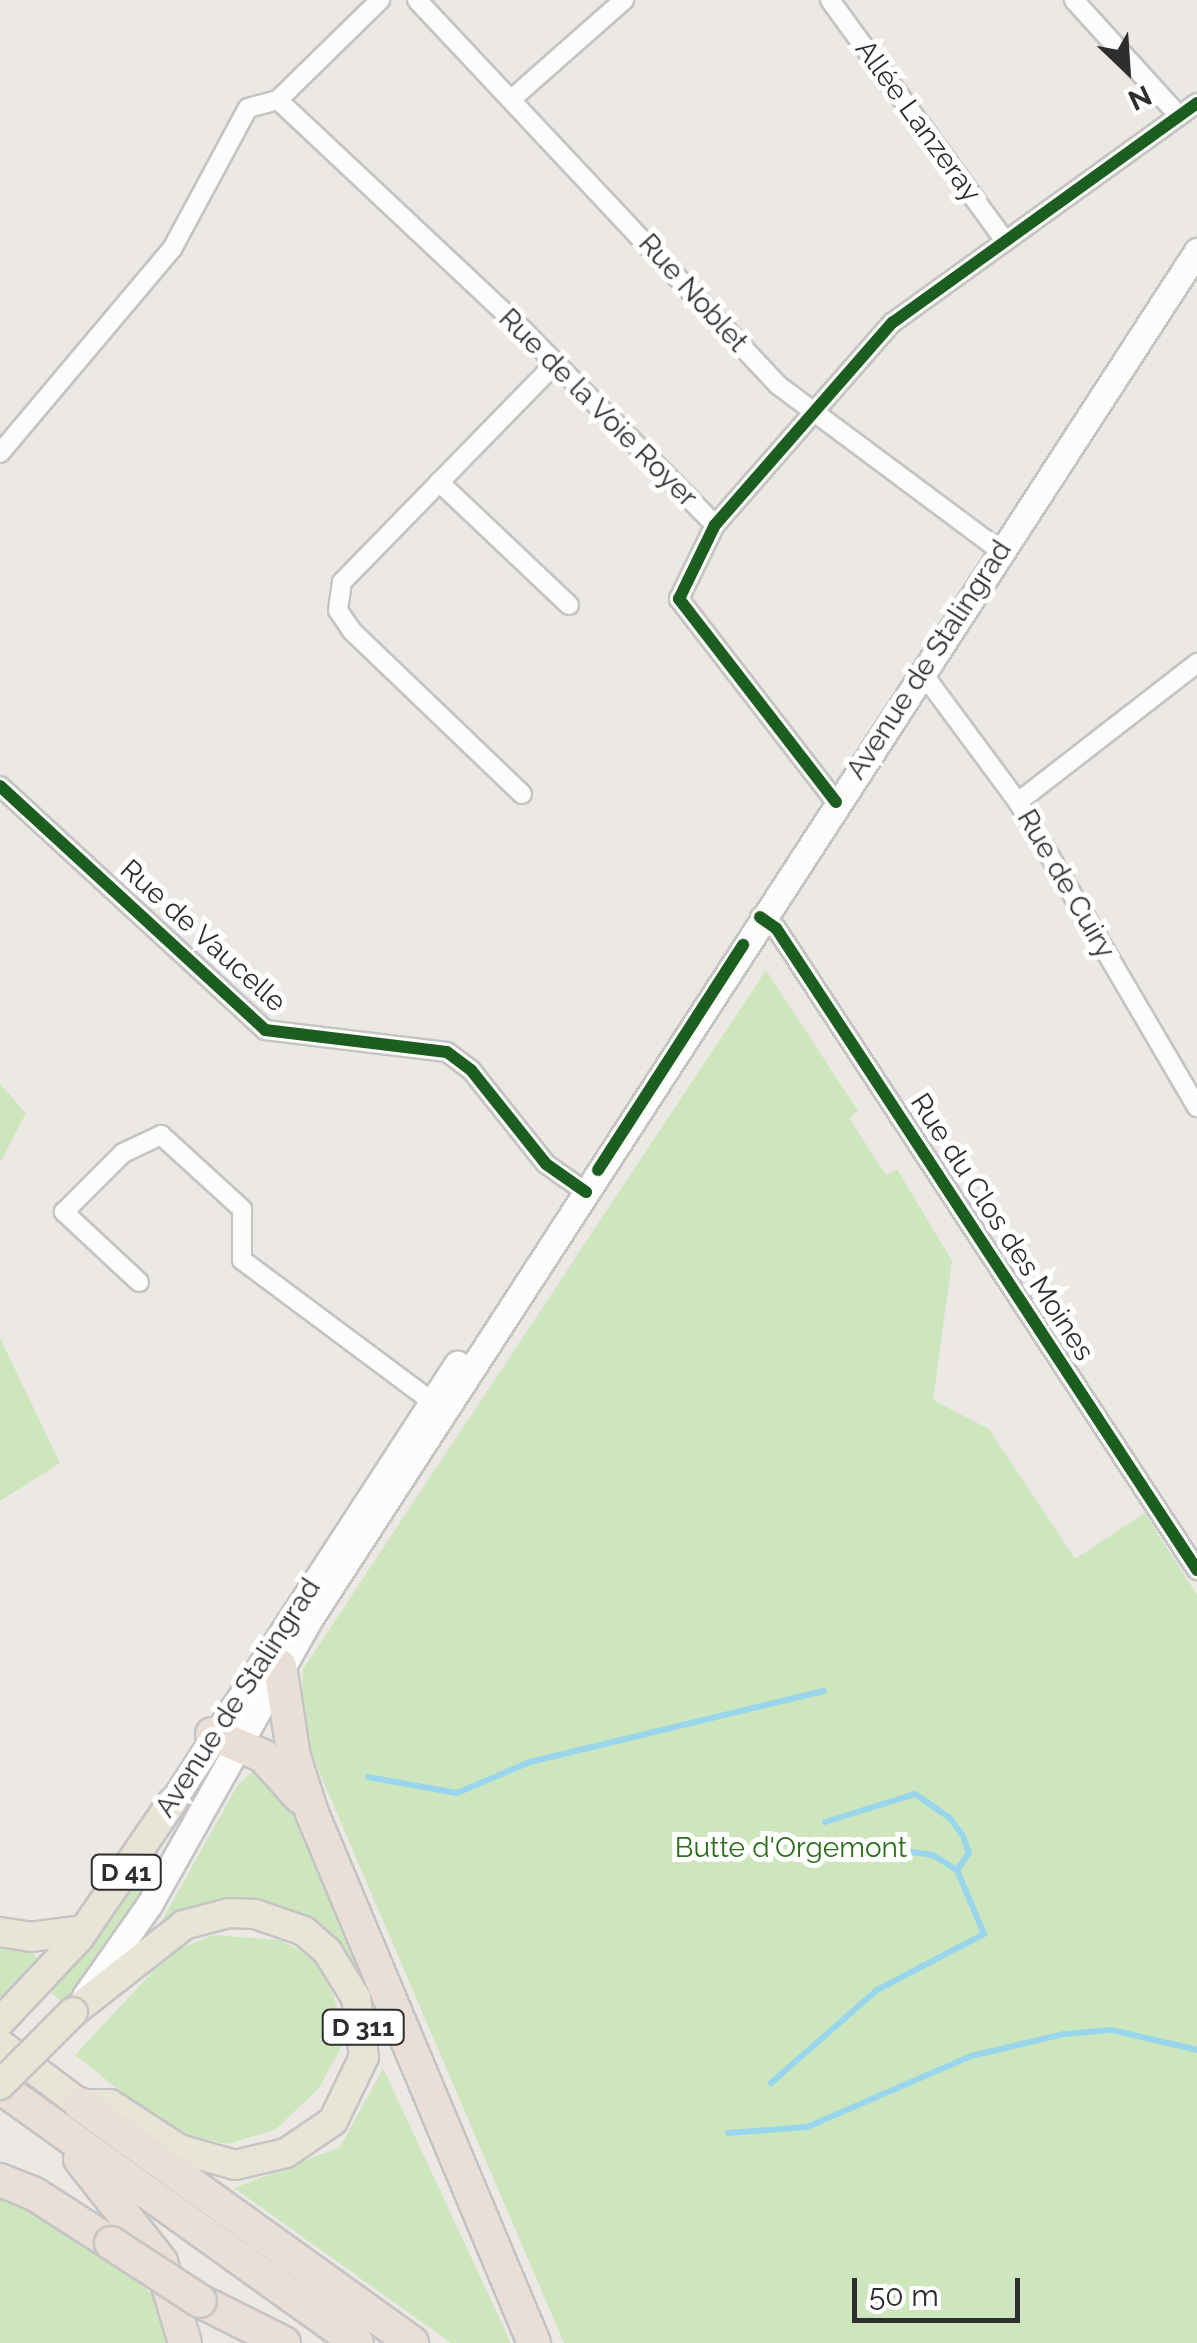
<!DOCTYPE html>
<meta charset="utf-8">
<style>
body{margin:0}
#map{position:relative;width:1197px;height:2343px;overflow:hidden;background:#ece8e4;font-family:Raleway,sans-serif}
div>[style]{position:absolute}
.green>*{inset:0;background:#cee6be}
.stream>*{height:6px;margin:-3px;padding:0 3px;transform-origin:3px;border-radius:3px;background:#99d6ec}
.roads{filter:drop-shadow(2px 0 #c5c4c5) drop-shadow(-2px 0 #c5c4c5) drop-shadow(0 2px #c5c4c5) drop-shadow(0 -2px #c5c4c5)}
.street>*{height:18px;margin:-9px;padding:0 9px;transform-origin:9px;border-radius:9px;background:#fcfcfb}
.secondary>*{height:25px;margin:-12.5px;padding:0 12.5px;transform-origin:12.5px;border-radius:12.5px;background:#fcfcfb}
.primary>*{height:28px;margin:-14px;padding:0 14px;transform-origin:14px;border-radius:14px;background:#e8e4d6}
.highway>*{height:32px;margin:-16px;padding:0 16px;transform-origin:16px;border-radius:16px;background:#eadfd6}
.bridges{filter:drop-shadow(2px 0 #c6c5c4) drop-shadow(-2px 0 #c6c5c4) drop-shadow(0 2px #c6c5c4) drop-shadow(0 -2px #c6c5c4)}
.primary-bridge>*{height:28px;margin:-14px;padding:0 14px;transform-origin:14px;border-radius:14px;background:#e8e4d6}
.highway-bridge>*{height:32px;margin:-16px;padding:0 16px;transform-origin:16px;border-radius:16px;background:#eadfd6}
.cycleway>*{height:12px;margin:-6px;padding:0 6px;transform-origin:6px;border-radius:6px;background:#1b5e20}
span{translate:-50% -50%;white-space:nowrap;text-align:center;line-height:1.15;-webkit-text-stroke:10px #fff;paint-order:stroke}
.shield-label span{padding:2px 8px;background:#fff;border:2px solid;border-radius:8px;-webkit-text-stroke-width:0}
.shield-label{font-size:25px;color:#2e2e2e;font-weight:700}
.street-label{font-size:28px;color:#2e2e2e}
.park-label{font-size:28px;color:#2c6e1b}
.north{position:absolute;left:1077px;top:20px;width:100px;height:100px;-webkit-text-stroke:8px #fff;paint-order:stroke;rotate:155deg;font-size:28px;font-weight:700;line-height:40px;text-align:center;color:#2e2e2e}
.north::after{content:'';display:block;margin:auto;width:35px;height:45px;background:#2e2e2e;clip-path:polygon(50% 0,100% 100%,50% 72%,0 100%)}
.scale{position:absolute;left:852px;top:2278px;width:168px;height:45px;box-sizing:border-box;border:5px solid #2e2e2e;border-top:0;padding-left:12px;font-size:30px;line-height:35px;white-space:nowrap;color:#2e2e2e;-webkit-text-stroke:8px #fff;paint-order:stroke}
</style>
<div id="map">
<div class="green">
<div style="clip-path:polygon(766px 970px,858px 1111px,849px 1118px,886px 1175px,897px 1169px,952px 1261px,933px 1400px,989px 1429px,1075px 1559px,1145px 1513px,1197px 1595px,1197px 2343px,564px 2343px,300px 1727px,303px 1669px)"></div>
<div style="clip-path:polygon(0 1084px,26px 1113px,0 1163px)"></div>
<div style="clip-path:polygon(0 1338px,60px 1463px,0 1501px)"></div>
<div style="clip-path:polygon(258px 1766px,293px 1804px,372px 1994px,335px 1944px,304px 1921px,155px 1933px,237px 1786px)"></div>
<div style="clip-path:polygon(151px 1853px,158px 1856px,142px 1904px,64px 2004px,48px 1990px)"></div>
<div style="clip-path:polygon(213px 1935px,279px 1940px,310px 1955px,333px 1993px,345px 2040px,319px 2088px,276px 2129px,228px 2144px,175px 2134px,75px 2055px,170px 1953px)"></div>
<div style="clip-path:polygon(0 1942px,28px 1947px,37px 1958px,0 1998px)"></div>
<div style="clip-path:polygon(383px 2068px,511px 2343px,451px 2343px,234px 2188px,340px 2147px)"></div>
<div style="clip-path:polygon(0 2193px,92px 2246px,158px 2299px,170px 2343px,0 2343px)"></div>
</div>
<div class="stream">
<div style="left:368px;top:1777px;width:90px;rotate:10.2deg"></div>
<div style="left:457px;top:1793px;width:79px;rotate:-23deg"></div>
<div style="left:530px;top:1762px;width:302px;rotate:-13.6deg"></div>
<div style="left:825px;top:1822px;width:94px;rotate:-17.3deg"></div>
<div style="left:915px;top:1794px;width:42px;rotate:34.4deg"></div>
<div style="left:950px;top:1818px;width:22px;rotate:54deg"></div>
<div style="left:963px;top:1836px;width:18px;rotate:71deg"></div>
<div style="left:969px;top:1853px;width:21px;rotate:125deg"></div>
<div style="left:771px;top:2083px;width:141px;rotate:-41.3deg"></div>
<div style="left:877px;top:1990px;width:121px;rotate:-27.6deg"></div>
<div style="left:984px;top:1934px;width:69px;rotate:-112.9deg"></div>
<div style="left:957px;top:1870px;width:28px;rotate:-148deg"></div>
<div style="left:933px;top:1855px;width:50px;rotate:-172deg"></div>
<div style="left:728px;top:2133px;width:79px;rotate:-4.3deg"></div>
<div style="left:807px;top:2127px;width:179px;rotate:-23.4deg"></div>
<div style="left:971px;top:2056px;width:96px;rotate:-13.3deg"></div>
<div style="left:1064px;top:2034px;width:48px;rotate:-4.8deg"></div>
<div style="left:1112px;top:2030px;width:87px;rotate:13.2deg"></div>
</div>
<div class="roads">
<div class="street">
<div style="left:417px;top:0;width:528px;rotate:46.84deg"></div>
<div style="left:778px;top:385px;width:278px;rotate:36.7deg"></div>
<div style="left:830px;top:0;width:298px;rotate:54deg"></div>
<div style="left:1074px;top:0;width:156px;rotate:47.8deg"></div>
<div style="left:514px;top:97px;width:147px;rotate:-41.4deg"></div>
<div style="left:278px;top:100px;width:330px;rotate:43.2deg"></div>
<div style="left:519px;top:326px;width:279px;rotate:45.4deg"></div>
<div style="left:0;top:453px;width:267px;rotate:-49.9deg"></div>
<div style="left:172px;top:249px;width:160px;rotate:-61.7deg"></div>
<div style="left:248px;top:108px;width:31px;rotate:-15deg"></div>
<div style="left:278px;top:100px;width:143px;rotate:-44.4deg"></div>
<div style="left:439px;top:482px;width:179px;rotate:43.4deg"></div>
<div style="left:921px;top:671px;width:163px;rotate:53.5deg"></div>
<div style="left:1018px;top:802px;width:354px;rotate:59.6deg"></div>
<div style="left:0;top:786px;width:360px;rotate:42.6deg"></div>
<div style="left:265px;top:1030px;width:183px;rotate:6.9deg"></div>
<div style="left:447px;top:1052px;width:30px;rotate:37deg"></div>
<div style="left:471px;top:1070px;width:120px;rotate:51.4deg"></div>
<div style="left:546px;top:1164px;width:49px;rotate:35deg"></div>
<div style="left:522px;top:794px;width:236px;rotate:-136.2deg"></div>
<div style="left:352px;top:631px;width:25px;rotate:-124deg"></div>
<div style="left:338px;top:610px;width:28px;rotate:-82deg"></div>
<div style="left:342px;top:582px;width:302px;rotate:-45.7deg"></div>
<div style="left:836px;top:802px;width:257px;rotate:-127.7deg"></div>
<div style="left:679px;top:599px;width:82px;rotate:-64.1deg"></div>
<div style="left:715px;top:525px;width:269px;rotate:-48.8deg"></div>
<div style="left:892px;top:323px;width:376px;rotate:-35.8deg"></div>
<div style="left:1018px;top:802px;width:227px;rotate:-37.8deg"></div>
<div style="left:760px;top:917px;width:19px;rotate:35deg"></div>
<div style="left:776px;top:928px;width:768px;rotate:56.74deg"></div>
<div style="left:139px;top:1282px;width:103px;rotate:-137deg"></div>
<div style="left:64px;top:1212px;width:83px;rotate:-45deg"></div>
<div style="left:123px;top:1153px;width:42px;rotate:-25.3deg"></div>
<div style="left:161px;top:1135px;width:110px;rotate:42.4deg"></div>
<div style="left:242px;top:1209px;width:51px;rotate:90deg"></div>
<div style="left:242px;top:1260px;width:244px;rotate:36.7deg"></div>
</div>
<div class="secondary">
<div style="left:172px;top:1802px;width:523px;rotate:-56.95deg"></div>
<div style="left:85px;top:1996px;width:111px;rotate:-54.9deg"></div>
<div style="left:149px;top:1905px;width:327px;rotate:-60.7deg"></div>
<div style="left:309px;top:1620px;width:1632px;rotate:-57.03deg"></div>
</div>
<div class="primary">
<div style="left:0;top:1932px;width:30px;rotate:9deg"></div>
<div style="left:30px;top:1937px;width:55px;rotate:-7.3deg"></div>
<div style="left:0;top:2022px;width:114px;rotate:-46.8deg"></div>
<div style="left:78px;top:1939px;width:166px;rotate:-55.5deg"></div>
<div style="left:0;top:2044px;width:100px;rotate:36.9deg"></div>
<div style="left:80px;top:2104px;width:30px"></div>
<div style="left:110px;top:2104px;width:82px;rotate:33.1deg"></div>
<div style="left:179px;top:2149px;width:58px;rotate:15.9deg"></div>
<div style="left:235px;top:2165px;width:52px;rotate:-13.2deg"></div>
<div style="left:286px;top:2153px;width:57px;rotate:-34.2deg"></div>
<div style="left:333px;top:2121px;width:71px;rotate:-64.2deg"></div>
<div style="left:364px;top:2057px;width:60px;rotate:-97.7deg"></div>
<div style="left:356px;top:1998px;width:55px;rotate:-121.7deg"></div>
<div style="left:327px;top:1951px;width:30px;rotate:-139deg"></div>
<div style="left:304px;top:1931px;width:52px;rotate:-160.9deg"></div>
<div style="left:255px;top:1914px;width:26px;rotate:-178deg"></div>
<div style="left:229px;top:1913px;width:47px;rotate:165.1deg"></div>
<div style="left:184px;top:1925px;width:141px;rotate:141.9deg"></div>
</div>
<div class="highway">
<div style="left:280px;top:1666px;width:92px;rotate:81.3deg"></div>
<div style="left:294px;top:1757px;width:59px;rotate:72.2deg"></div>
<div style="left:312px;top:1813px;width:575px;rotate:67.27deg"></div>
<div style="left:212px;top:1734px;width:56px;rotate:23.3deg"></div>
<div style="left:263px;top:1756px;width:55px;rotate:47.9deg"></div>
<div style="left:0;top:2087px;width:439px;rotate:35.6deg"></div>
<div style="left:80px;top:2104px;width:409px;rotate:35.7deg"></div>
<div style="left:80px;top:2159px;width:131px;rotate:51.8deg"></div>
<div style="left:161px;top:2262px;width:84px;rotate:73.5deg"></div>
<div style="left:0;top:2180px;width:35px;rotate:22deg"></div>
<div style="left:33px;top:2193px;width:93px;rotate:32.7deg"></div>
<div style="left:200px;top:2301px;width:94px;rotate:26.6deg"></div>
</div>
</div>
<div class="bridges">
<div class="primary-bridge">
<div style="left:0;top:2085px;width:103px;rotate:-45deg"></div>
</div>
<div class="highway-bridge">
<div style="left:111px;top:2243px;width:106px;rotate:33.1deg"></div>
</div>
</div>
<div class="cycleway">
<div style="left:0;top:786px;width:360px;rotate:42.6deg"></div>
<div style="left:265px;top:1030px;width:183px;rotate:6.9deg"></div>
<div style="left:447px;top:1052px;width:30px;rotate:37deg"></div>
<div style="left:471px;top:1070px;width:120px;rotate:51.4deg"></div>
<div style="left:546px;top:1164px;width:49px;rotate:35deg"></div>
<div style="left:836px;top:802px;width:257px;rotate:-127.7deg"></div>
<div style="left:679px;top:599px;width:82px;rotate:-64.1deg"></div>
<div style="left:715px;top:525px;width:269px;rotate:-48.8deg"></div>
<div style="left:892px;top:323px;width:376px;rotate:-35.8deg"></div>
<div style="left:760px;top:917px;width:19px;rotate:35deg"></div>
<div style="left:776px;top:928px;width:768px;rotate:56.74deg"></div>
<div style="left:598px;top:1170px;width:268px;rotate:-57.2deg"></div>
</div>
<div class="shield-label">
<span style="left:126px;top:1872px">D 41</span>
<span style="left:363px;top:2027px">D 311</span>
</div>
<div class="street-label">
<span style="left:918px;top:121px;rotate:54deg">Allée Lanzeray</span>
<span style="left:693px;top:293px;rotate:48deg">Rue Noblet</span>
<span style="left:598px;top:408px;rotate:45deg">Rue de la Voie Royer</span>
<span style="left:929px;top:660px;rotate:-57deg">Avenue de Stalingrad</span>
<span style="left:1066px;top:884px;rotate:60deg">Rue de Cuiry</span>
<span style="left:203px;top:936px;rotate:42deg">Rue de Vaucelle</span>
<span style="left:1002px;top:1227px;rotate:57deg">Rue du Clos des Moines</span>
<span style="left:238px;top:1698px;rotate:-57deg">Avenue de Stalingrad</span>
</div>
<div class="park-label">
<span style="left:791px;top:1848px">Butte d'Orgemont</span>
</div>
<div class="north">N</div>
<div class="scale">50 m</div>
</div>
